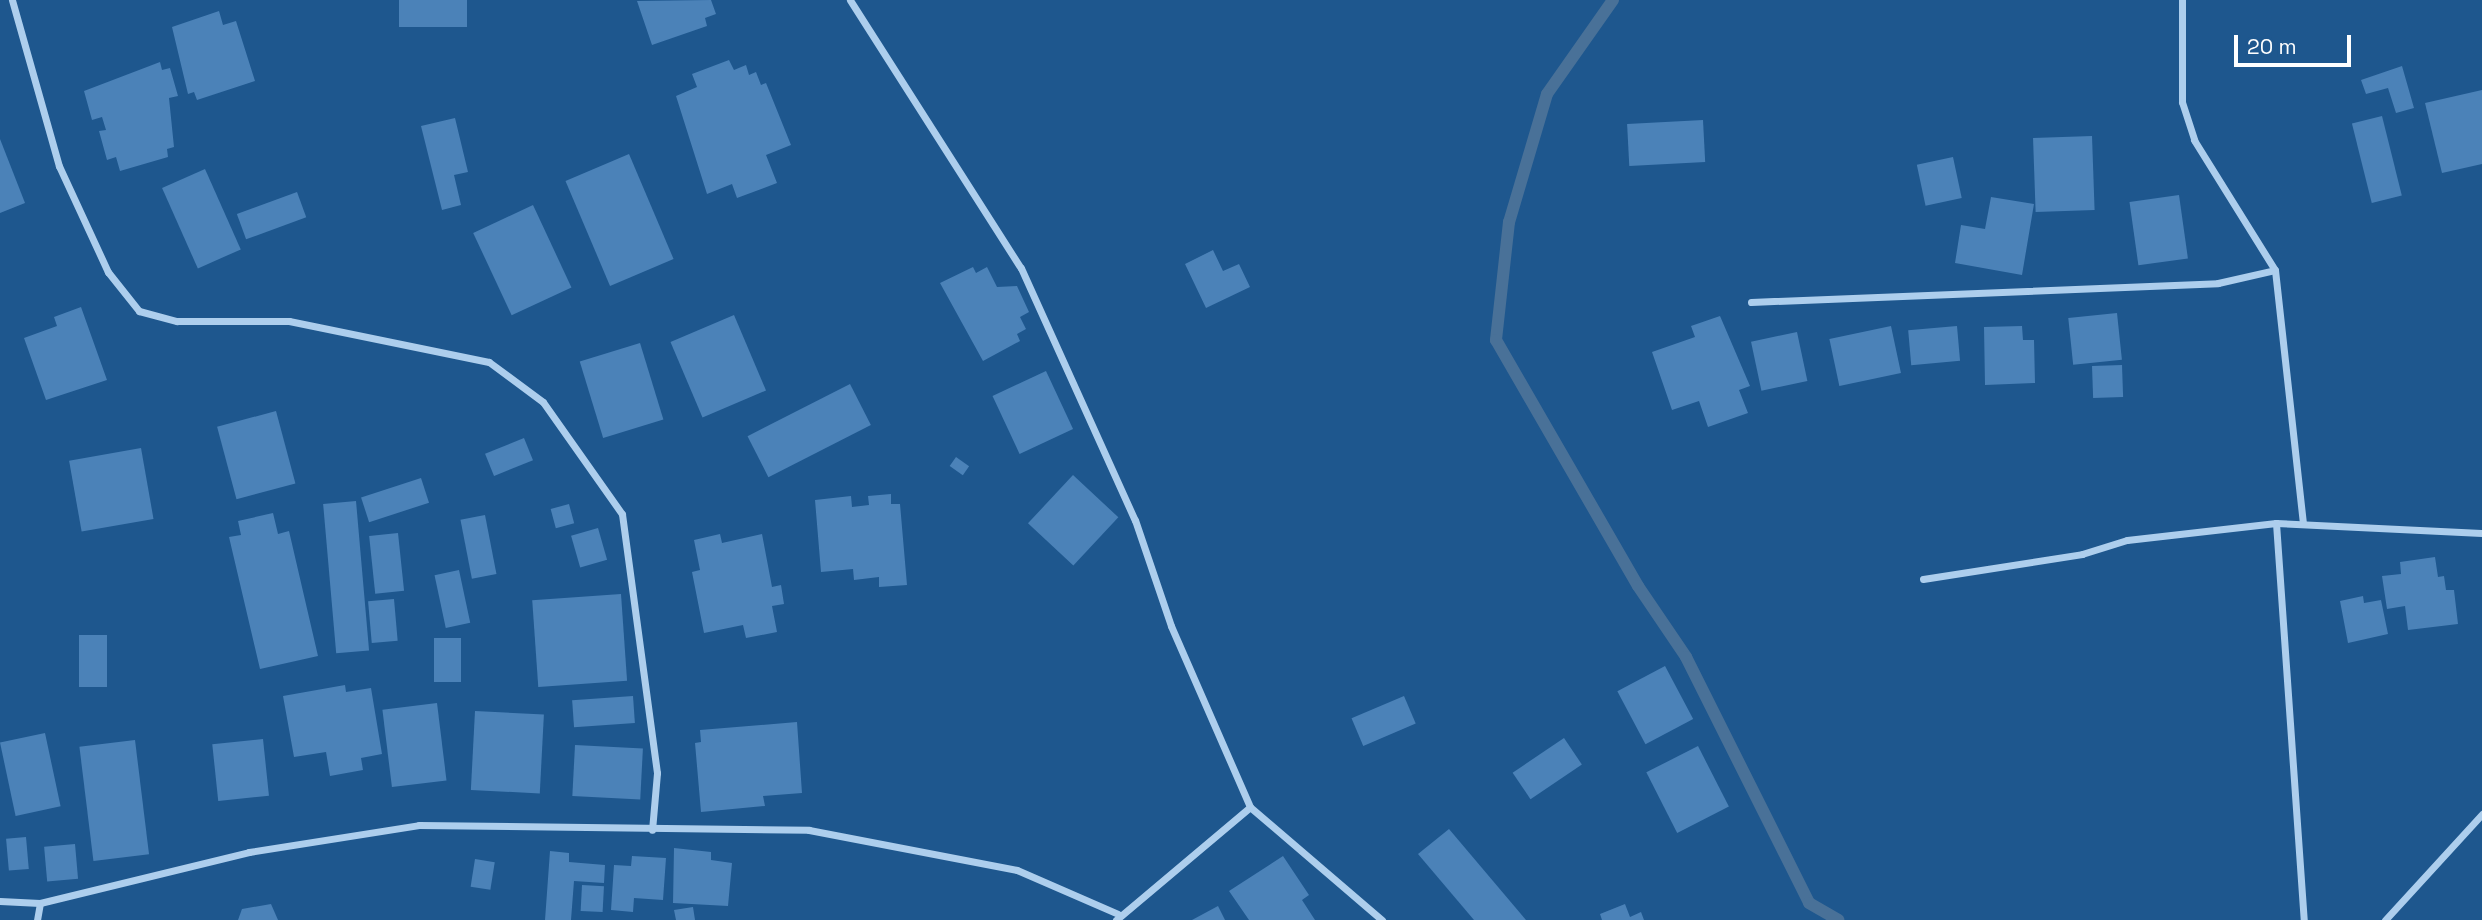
<!DOCTYPE html>
<style>
body{margin:0}
#map{position:relative;width:2482px;height:920px;overflow:hidden;background:#1e578e;font-family:"Space Grotesk",sans-serif}
div>[style]{position:absolute}
.stream>*{height:12px;margin:-6px;padding:0 6px;transform-origin:6px;border-radius:6px;background:#497198}
.building>*{inset:0;background:#4b82b8;transform-origin:0 0}
.minor>*{height:7px;margin:-3.5px;padding:0 3.5px;transform-origin:3.5px;border-radius:3.5px;background:#adceed}
span{translate:-50% -50%;white-space:nowrap;text-align:center;line-height:1.15;-webkit-text-stroke:7px #1e578e;paint-order:stroke}
.scale{position:absolute;left:2234px;top:35px;width:117px;height:32px;box-sizing:border-box;border:4px solid #fff;border-top:0;padding-left:9px;font-size:21px;line-height:24px;white-space:nowrap;color:#fff;-webkit-text-stroke:5px #1e578e;paint-order:stroke}
</style>
<div id="map">
<div class="stream">
<div style="left:1613px;top:0;width:115px;rotate:125.1deg"></div>
<div style="left:1547px;top:94px;width:134px;rotate:106.5deg"></div>
<div style="left:1509px;top:222px;width:119px;rotate:96.3deg"></div>
<div style="left:1496px;top:340px;width:284px;rotate:60deg"></div>
<div style="left:1638px;top:586px;width:86px;rotate:55.9deg"></div>
<div style="left:1686px;top:657px;width:275px;rotate:63.4deg"></div>
<div style="left:1809px;top:903px;width:34px;rotate:30deg"></div>
</div>
<div class="building">
<div style="left:399px;top:0;width:68px;height:27px"></div>
<div style="clip-path:polygon(711px 0,716px 14px,705px 18px,707px 26px,652px 45px,637px 1px)"></div>
<div style="clip-path:polygon(219px 11px,223px 25px,236px 21px,255px 81px,197px 100px,194px 92px,188px 94px,172px 27px)"></div>
<div style="clip-path:polygon(729px 60px,734px 70px,746px 65px,749px 75px,756px 72px,761px 85px,766px 83px,791px 145px,766px 155px,777px 183px,737px 198px,732px 184px,707px 194px,676px 96px,697px 87px,692px 74px)"></div>
<div style="clip-path:polygon(160px 62px,162px 70px,170px 68px,178px 96px,169px 98px,174px 147px,167px 149px,168px 157px,120px 171px,116px 157px,107px 160px,99px 131px,106px 130px,102px 117px,92px 120px,84px 91px)"></div>
<div style="clip-path:polygon(2402px 66px,2414px 108px,2396px 113px,2388px 88px,2366px 94px,2361px 80px)"></div>
<div style="clip-path:polygon(2482px 90px,2482px 164px,2442px 173px,2425px 103px)"></div>
<div style="left:2382px;top:116px;width:82px;height:31px;rotate:76deg"></div>
<div style="clip-path:polygon(455px 118px,468px 172px,454px 175px,461px 205px,442px 210px,421px 126px)"></div>
<div style="left:1703px;top:120px;width:42px;height:76px;rotate:87deg"></div>
<div style="left:2092px;top:136px;width:74px;height:59px;rotate:88deg"></div>
<div style="clip-path:polygon(0 139px,25px 203px,0 213px)"></div>
<div style="left:629px;top:154px;width:114px;height:69px;rotate:67deg"></div>
<div style="left:1953px;top:157px;width:42px;height:37px;rotate:78deg"></div>
<div style="left:205px;top:169px;width:88px;height:47px;rotate:66deg"></div>
<div style="left:297px;top:192px;width:27px;height:64px;rotate:70deg"></div>
<div style="left:2179px;top:195px;width:64px;height:50px;rotate:82deg"></div>
<div style="clip-path:polygon(1991px 197px,2034px 204px,2022px 275px,1955px 263px,1961px 225px,1985px 229px)"></div>
<div style="left:533px;top:205px;width:91px;height:66px;rotate:65deg"></div>
<div style="clip-path:polygon(1213px 250px,1223px 271px,1239px 264px,1250px 287px,1206px 308px,1185px 264px)"></div>
<div style="clip-path:polygon(973px 267px,976px 273px,987px 267px,997px 287px,1017px 286px,1029px 312px,1020px 317px,1026px 329px,1017px 334px,1020px 341px,983px 361px,940px 283px)"></div>
<div style="clip-path:polygon(81px 307px,107px 380px,46px 400px,24px 338px,57px 326px,54px 317px)"></div>
<div style="left:2117px;top:313px;width:47px;height:49px;rotate:84deg"></div>
<div style="left:734px;top:315px;width:82px;height:69px;rotate:67deg"></div>
<div style="clip-path:polygon(1720px 316px,1750px 386px,1739px 390px,1748px 413px,1708px 427px,1699px 401px,1672px 410px,1652px 352px,1695px 337px,1691px 326px)"></div>
<div style="left:1891px;top:326px;width:48px;height:63px;rotate:78deg"></div>
<div style="left:1957px;top:326px;width:35px;height:49px;rotate:85deg"></div>
<div style="clip-path:polygon(2022px 326px,2023px 340px,2034px 340px,2035px 383px,1985px 385px,1984px 327px)"></div>
<div style="left:1797px;top:332px;width:50px;height:47px;rotate:78deg"></div>
<div style="left:640px;top:343px;width:80px;height:63px;rotate:73deg"></div>
<div style="left:2122px;top:365px;width:32px;height:30px;rotate:88deg"></div>
<div style="left:1046px;top:371px;width:64px;height:59px;rotate:65deg"></div>
<div style="left:850px;top:384px;width:46px;height:115px;rotate:63deg"></div>
<div style="left:276px;top:411px;width:75px;height:61px;rotate:75deg"></div>
<div style="left:524px;top:438px;width:24px;height:42px;rotate:68deg"></div>
<div style="left:141px;top:448px;width:72px;height:73px;rotate:80deg"></div>
<div style="left:956px;top:457px;width:16px;height:11px;rotate:35deg"></div>
<div style="left:1073px;top:475px;width:62px;height:66px;rotate:43deg"></div>
<div style="left:421px;top:478px;width:26px;height:63px;rotate:72deg"></div>
<div style="clip-path:polygon(891px 494px,891px 504px,900px 504px,907px 585px,879px 587px,879px 577px,854px 580px,853px 569px,821px 572px,815px 500px,851px 496px,852px 507px,869px 505px,868px 496px)"></div>
<div style="left:356px;top:501px;width:150px;height:33px;rotate:85deg"></div>
<div style="left:569px;top:504px;width:20px;height:19px;rotate:75deg"></div>
<div style="clip-path:polygon(273px 513px,278px 534px,289px 531px,318px 656px,260px 669px,229px 537px,241px 535px,238px 521px)"></div>
<div style="left:485px;top:515px;width:60px;height:25px;rotate:79deg"></div>
<div style="left:598px;top:528px;width:33px;height:28px;rotate:74deg"></div>
<div style="left:398px;top:533px;width:58px;height:29px;rotate:84deg"></div>
<div style="clip-path:polygon(720px 534px,722px 543px,762px 534px,772px 587px,781px 585px,784px 604px,772px 606px,777px 632px,746px 638px,743px 625px,704px 633px,692px 572px,700px 570px,694px 540px)"></div>
<div style="clip-path:polygon(2435px 557px,2438px 577px,2444px 576px,2446px 590px,2454px 590px,2458px 624px,2408px 630px,2405px 606px,2387px 609px,2382px 576px,2401px 574px,2400px 562px)"></div>
<div style="left:459px;top:570px;width:54px;height:25px;rotate:78deg"></div>
<div style="left:621px;top:594px;width:87px;height:89px;rotate:86deg"></div>
<div style="clip-path:polygon(2363px 596px,2364px 603px,2381px 600px,2388px 634px,2348px 643px,2340px 601px)"></div>
<div style="left:394px;top:599px;width:42px;height:26px;rotate:85deg"></div>
<div style="left:79px;top:635px;width:28px;height:52px"></div>
<div style="left:461px;top:638px;width:44px;height:27px;rotate:90deg"></div>
<div style="left:1665px;top:666px;width:60px;height:54px;rotate:62deg"></div>
<div style="clip-path:polygon(345px 685px,346px 692px,371px 688px,382px 754px,361px 758px,363px 770px,330px 776px,326px 752px,294px 757px,283px 696px)"></div>
<div style="left:633px;top:696px;width:27px;height:61px;rotate:86deg"></div>
<div style="left:1404px;top:696px;width:30px;height:57px;rotate:67deg"></div>
<div style="left:437px;top:703px;width:78px;height:55px;rotate:83deg"></div>
<div style="left:475px;top:711px;width:69px;height:79px;rotate:3deg"></div>
<div style="clip-path:polygon(797px 722px,802px 793px,763px 796px,765px 806px,701px 812px,695px 743px,701px 742px,700px 730px)"></div>
<div style="left:45px;top:733px;width:75px;height:46px;rotate:78deg"></div>
<div style="left:1564px;top:738px;width:32px;height:62px;rotate:56deg"></div>
<div style="left:263px;top:739px;width:57px;height:51px;rotate:84deg"></div>
<div style="left:135px;top:740px;width:115px;height:56px;rotate:83deg"></div>
<div style="left:575px;top:745px;width:68px;height:51px;rotate:3deg"></div>
<div style="left:1698px;top:746px;width:68px;height:58px;rotate:63deg"></div>
<div style="clip-path:polygon(1449px 829px,1526px 920px,1474px 920px,1418px 854px)"></div>
<div style="left:26px;top:837px;width:32px;height:20px;rotate:85deg"></div>
<div style="left:75px;top:844px;width:35px;height:31px;rotate:85deg"></div>
<div style="clip-path:polygon(674px 848px,711px 852px,711px 860px,732px 863px,728px 906px,673px 903px)"></div>
<div style="clip-path:polygon(550px 851px,569px 853px,569px 862px,605px 865px,604px 883px,574px 881px,571px 920px,545px 920px)"></div>
<div style="clip-path:polygon(632px 856px,666px 858px,663px 900px,634px 898px,633px 912px,611px 910px,614px 865px,631px 866px)"></div>
<div style="clip-path:polygon(1283px 856px,1309px 895px,1302px 900px,1315px 920px,1249px 920px,1229px 891px)"></div>
<div style="left:475px;top:859px;width:20px;height:28px;rotate:9deg"></div>
<div style="left:582px;top:885px;width:22px;height:26px;rotate:3deg"></div>
<div style="clip-path:polygon(271px 904px,278px 920px,238px 920px,242px 909px)"></div>
<div style="clip-path:polygon(1625px 904px,1630px 917px,1641px 912px,1644px 920px,1602px 920px,1600px 914px)"></div>
<div style="clip-path:polygon(1218px 906px,1225px 920px,1192px 920px)"></div>
<div style="clip-path:polygon(693px 907px,695px 920px,676px 920px,674px 910px)"></div>
</div>
<div class="minor">
<div style="left:12px;top:0;width:173px;rotate:74.2deg"></div>
<div style="left:59px;top:166px;width:117px;rotate:65.2deg"></div>
<div style="left:108px;top:272px;width:50px;rotate:51.5deg"></div>
<div style="left:139px;top:311px;width:39px;rotate:15deg"></div>
<div style="left:177px;top:321px;width:112px"></div>
<div style="left:289px;top:321px;width:204px;rotate:11.6deg"></div>
<div style="left:489px;top:362px;width:67px;rotate:36.5deg"></div>
<div style="left:543px;top:402px;width:137px;rotate:54.8deg"></div>
<div style="left:622px;top:514px;width:261px;rotate:82.3deg"></div>
<div style="left:657px;top:773px;width:57px;rotate:95deg"></div>
<div style="left:850px;top:0;width:318px;rotate:57.5deg"></div>
<div style="left:1021px;top:268px;width:277px;rotate:65.7deg"></div>
<div style="left:1135px;top:520px;width:112px;rotate:71.2deg"></div>
<div style="left:1171px;top:626px;width:197px;rotate:66.4deg"></div>
<div style="left:1250px;top:807px;width:174px;rotate:40.6deg"></div>
<div style="left:2182px;top:0;width:102px;rotate:90deg"></div>
<div style="left:2182px;top:102px;width:40px;rotate:72deg"></div>
<div style="left:2194px;top:140px;width:153px;rotate:58.1deg"></div>
<div style="left:2275px;top:270px;width:254px;rotate:83.7deg"></div>
<div style="left:1751px;top:302px;width:467px;rotate:-2.3deg"></div>
<div style="left:2218px;top:283px;width:58px;rotate:-12.8deg"></div>
<div style="left:2276px;top:523px;width:398px;rotate:86deg"></div>
<div style="left:1923px;top:579px;width:161px;rotate:-8.9deg"></div>
<div style="left:2082px;top:554px;width:47px;rotate:-17.3deg"></div>
<div style="left:2127px;top:540px;width:150px;rotate:-6.5deg"></div>
<div style="left:2276px;top:523px;width:206px;rotate:2.8deg"></div>
<div style="left:0;top:901px;width:40px;rotate:2.9deg"></div>
<div style="left:40px;top:903px;width:215px;rotate:-13.7deg"></div>
<div style="left:249px;top:852px;width:172px;rotate:-9deg"></div>
<div style="left:419px;top:825px;width:390px;rotate:0.7deg"></div>
<div style="left:809px;top:830px;width:212px;rotate:10.9deg"></div>
<div style="left:1017px;top:870px;width:110px;rotate:23.5deg"></div>
<div style="left:37px;top:920px;width:17px;rotate:-80deg"></div>
<div style="left:1116px;top:920px;width:175px;rotate:-40.1deg"></div>
<div style="left:2385px;top:920px;width:144px;rotate:-47.5deg"></div>
</div>
<div class="scale">20 m</div>
</div>
